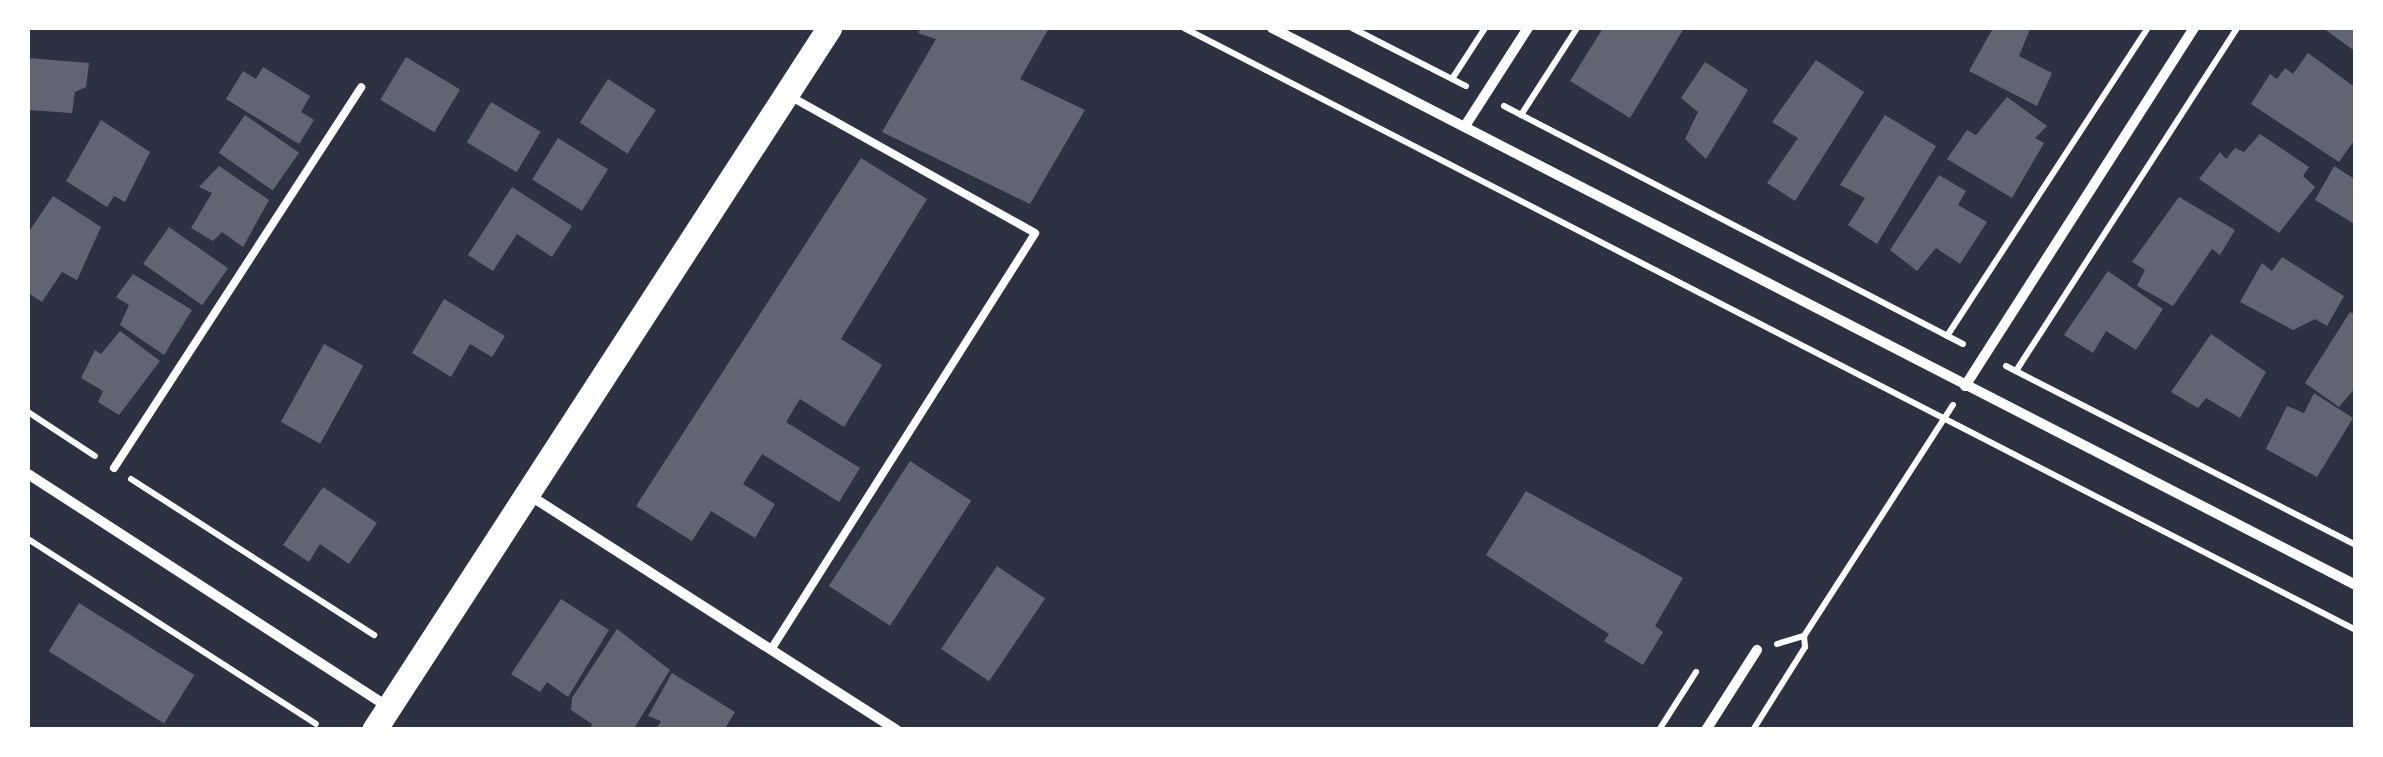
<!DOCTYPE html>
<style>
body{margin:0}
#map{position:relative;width:2383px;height:757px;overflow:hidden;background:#2d3142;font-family:Commissioner,sans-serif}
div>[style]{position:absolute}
.building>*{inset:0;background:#626471;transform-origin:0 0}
.path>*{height:6px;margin:-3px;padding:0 3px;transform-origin:3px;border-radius:3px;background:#fff}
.service>*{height:8px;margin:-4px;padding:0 4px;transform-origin:4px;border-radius:4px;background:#fff}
.minor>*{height:10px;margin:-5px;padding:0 5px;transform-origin:5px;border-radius:5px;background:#fff}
.primary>*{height:25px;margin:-12.5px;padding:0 12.5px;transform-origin:12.5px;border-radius:12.5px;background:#fff}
span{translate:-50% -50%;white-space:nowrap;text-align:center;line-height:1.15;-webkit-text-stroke:9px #fff;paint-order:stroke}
.frame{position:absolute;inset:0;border:30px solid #fff;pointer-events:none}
</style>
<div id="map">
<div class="building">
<div style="clip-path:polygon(921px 28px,1049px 28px,1020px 79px,1085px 110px,1030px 204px,882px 132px,936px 39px,918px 33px)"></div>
<div style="clip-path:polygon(1603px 28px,1684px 28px,1630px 118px,1570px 81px)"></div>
<div style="clip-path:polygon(1993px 28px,2030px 29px,2019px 56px,2052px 73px,2037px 106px,1969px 71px)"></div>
<div style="clip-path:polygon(2323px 28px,2356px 28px,2356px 52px)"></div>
<div style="clip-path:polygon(2308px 53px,2356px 88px,2356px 138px,2339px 162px,2251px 104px,2270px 74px,2277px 79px,2285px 68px,2293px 74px)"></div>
<div style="left:406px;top:57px;width:63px;height:50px;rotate:31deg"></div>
<div style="clip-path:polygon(28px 58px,89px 63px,86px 87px,75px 92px,72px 113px,28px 110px)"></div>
<div style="clip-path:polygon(1816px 60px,1864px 92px,1795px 201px,1767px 183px,1798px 138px,1772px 122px)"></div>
<div style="clip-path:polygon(1705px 62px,1748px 90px,1706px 159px,1685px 139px,1698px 112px,1681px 98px)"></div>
<div style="clip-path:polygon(263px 67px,310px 96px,301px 112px,314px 120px,299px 144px,226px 99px,243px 71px,256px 79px)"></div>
<div style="left:608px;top:79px;width:57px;height:52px;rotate:33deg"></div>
<div style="clip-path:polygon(2007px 97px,2047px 126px,2035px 138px,2044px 143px,2012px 198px,1947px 159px,1967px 130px,1976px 135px)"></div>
<div style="left:491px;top:102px;width:58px;height:47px;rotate:31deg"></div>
<div style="left:245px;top:115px;width:66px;height:46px;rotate:35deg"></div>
<div style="clip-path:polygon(1885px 115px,1936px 146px,1877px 244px,1848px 225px,1865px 198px,1840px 185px)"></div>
<div style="clip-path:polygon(101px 120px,150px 152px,125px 202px,114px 196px,107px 207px,66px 181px)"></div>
<div style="clip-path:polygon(2260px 134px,2309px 167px,2303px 176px,2315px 187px,2279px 233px,2199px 179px,2220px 152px,2226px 159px,2235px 148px,2244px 152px)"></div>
<div style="left:558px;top:138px;width:59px;height:49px;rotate:32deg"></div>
<div style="clip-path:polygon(861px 158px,927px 199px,841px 339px,882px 365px,844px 427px,800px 399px,786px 422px,860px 468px,839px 502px,762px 454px,743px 484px,775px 504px,755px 538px,711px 511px,692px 541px,636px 506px)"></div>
<div style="clip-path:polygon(219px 166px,269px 200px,243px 247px,222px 232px,213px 241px,191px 228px,212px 193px,199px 187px)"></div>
<div style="clip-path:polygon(2334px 166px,2356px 180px,2356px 225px,2315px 200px)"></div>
<div style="clip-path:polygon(1939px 175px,1966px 191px,1958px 205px,1987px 222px,1960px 264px,1936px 248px,1917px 271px,1890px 250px)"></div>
<div style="clip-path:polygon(512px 187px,572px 226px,552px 257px,517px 234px,493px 271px,468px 255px)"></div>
<div style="clip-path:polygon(53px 196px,101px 227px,77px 280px,62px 272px,42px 302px,28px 293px,28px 233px)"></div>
<div style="clip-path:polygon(2179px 197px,2235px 230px,2220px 255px,2212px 249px,2173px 306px,2137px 286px,2145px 270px,2132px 262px)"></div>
<div style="left:169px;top:227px;width:72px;height:45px;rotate:35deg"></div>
<div style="clip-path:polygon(2282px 257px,2344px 296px,2327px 326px,2315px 319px,2293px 330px,2240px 302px,2262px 263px,2272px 271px)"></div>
<div style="clip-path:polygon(2108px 271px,2163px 309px,2136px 350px,2106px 331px,2093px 353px,2064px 335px)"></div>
<div style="clip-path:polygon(133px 274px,192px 310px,164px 355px,120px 325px,129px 305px,116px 297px)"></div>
<div style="clip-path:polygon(444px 299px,505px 336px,492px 357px,470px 344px,451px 377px,412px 353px)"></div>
<div style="clip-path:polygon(2350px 312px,2356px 315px,2356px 387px,2339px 407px,2305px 383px)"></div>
<div style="clip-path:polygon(120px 331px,160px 361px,119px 415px,98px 402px,103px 391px,81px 378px,95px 350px,101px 354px)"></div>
<div style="clip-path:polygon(2211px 334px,2266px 372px,2240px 418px,2206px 398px,2198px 408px,2171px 392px)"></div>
<div style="left:324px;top:344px;width:45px;height:89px;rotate:29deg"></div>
<div style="clip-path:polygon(2314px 393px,2353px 418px,2317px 477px,2266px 449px,2287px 406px,2304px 413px)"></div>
<div style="left:910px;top:461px;width:73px;height:149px;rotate:33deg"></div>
<div style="clip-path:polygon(323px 487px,377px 523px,349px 564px,320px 544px,309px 562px,283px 545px)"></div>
<div style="clip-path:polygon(1526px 491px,1683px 578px,1655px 626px,1663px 632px,1643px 665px,1604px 641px,1609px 634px,1486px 555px)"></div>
<div style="left:997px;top:566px;width:58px;height:100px;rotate:34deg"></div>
<div style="clip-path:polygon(561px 599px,609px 630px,568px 697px,547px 682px,540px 692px,511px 674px)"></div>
<div style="left:79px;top:603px;width:136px;height:57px;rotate:32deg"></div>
<div style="clip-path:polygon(617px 629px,670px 670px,633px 730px,590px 730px,592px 724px,571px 710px,572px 698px)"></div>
<div style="clip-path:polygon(672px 673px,735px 712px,724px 730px,656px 730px,661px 721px,648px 716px)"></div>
</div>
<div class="path">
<div style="left:1184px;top:28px;width:1318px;rotate:27.19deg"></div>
<div style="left:1352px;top:28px;width:128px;rotate:27deg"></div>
<div style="left:1452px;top:79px;width:61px;rotate:-57.1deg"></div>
<div style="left:1504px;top:106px;width:517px;rotate:27.41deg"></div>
<div style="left:1521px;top:115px;width:103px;rotate:-57.2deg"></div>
<div style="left:1947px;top:336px;width:368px;rotate:-56.9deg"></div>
<div style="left:2006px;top:366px;width:393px;rotate:27.1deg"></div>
<div style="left:2016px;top:371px;width:408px;rotate:-57.2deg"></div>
<div style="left:28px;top:412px;width:80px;rotate:33.3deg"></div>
<div style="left:131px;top:479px;width:289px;rotate:32.7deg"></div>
<div style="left:28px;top:539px;width:342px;rotate:32.7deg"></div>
<div style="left:1777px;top:644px;width:28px;rotate:-17deg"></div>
<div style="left:1804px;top:636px;width:275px;rotate:-57.2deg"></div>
<div style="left:1659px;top:730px;width:69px;rotate:-57.5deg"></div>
<div style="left:1753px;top:730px;width:98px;rotate:-57.9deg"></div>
<div style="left:1805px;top:647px;width:11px;rotate:-95deg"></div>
</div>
<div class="service">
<div style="left:114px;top:468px;width:454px;rotate:-57deg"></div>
<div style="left:772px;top:648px;width:491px;rotate:-57.6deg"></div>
<div style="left:1035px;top:233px;width:281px;rotate:-150.8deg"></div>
</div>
<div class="minor">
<div style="left:1272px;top:28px;width:1219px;rotate:27.2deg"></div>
<div style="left:1465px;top:126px;width:117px;rotate:-57.3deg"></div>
<div style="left:1965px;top:386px;width:425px;rotate:-57.4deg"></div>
<div style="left:28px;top:474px;width:429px;rotate:32.9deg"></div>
<div style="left:526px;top:493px;width:440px;rotate:32.6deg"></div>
<div style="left:1706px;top:730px;width:95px;rotate:-57.5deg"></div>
</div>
<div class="primary">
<div style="left:374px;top:730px;width:837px;rotate:-57.05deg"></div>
</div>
<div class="frame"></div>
</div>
